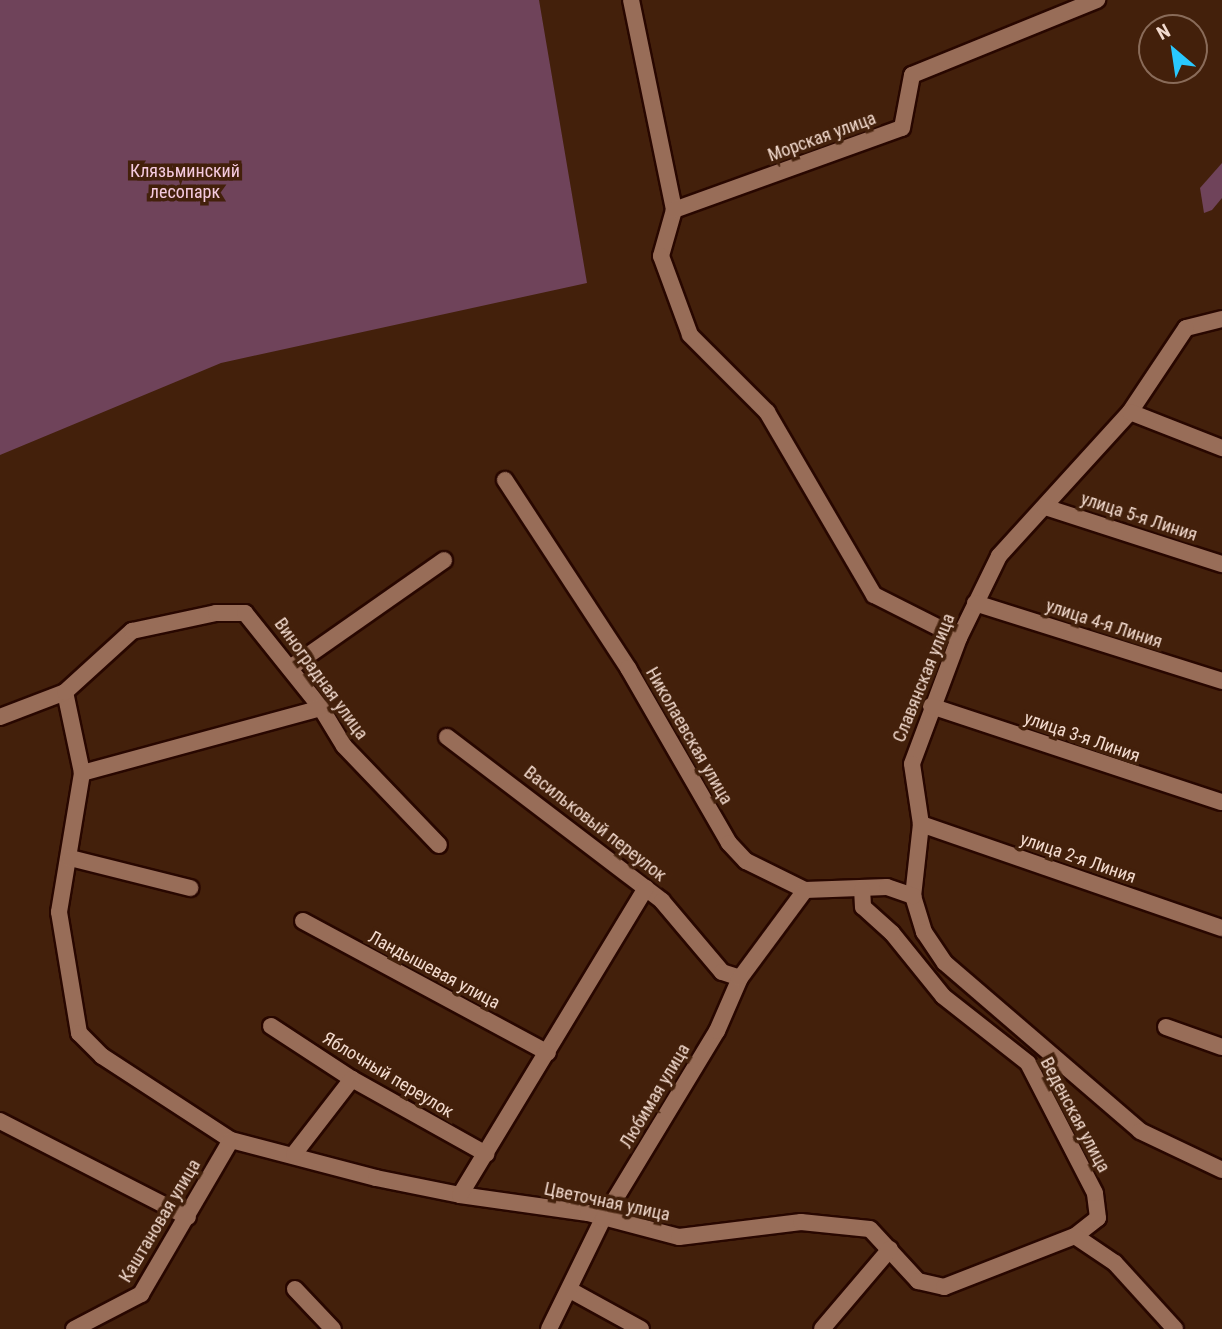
<!DOCTYPE html>
<meta charset="utf-8">
<style>
body{margin:0}
#map{position:relative;width:1222px;height:1329px;overflow:hidden;background:#43200b;font-family:"Roboto Condensed",sans-serif}
div>[style]{position:absolute}
.green>*{inset:0;background:#6f435a}
.roads{filter:drop-shadow(2px 0 #280700) drop-shadow(-2px 0 #280700) drop-shadow(0 2px #280700) drop-shadow(0 -2px #280700)}
.minor>*{height:16px;margin:-8px;padding:0 8px;transform-origin:8px;border-radius:8px;background:#986d58}
span{translate:-50% -50%;white-space:nowrap;text-align:center;line-height:1.15;-webkit-text-stroke:7px #43200b;paint-order:stroke}
.street-label{font-size:18px;color:#f3dbcf}
.park-label{font-size:18px;color:#f5cadf}
.north{position:absolute;left:1138px;top:14px;width:70px;height:70px;box-sizing:border-box;background:#43200b;border:2px solid #896b59;border-radius:50%;rotate:331deg;font-size:19px;font-weight:700;line-height:28px;text-align:center;color:#f3dbcf}
.north::after{content:'';display:block;margin:auto;width:24px;height:32px;background:#29c8ff;clip-path:polygon(50% 0,100% 100%,50% 72%,0 100%)}
</style>
<div id="map">
<div class="green">
<div style="clip-path:polygon(0 0,539px 0,587px 283px,221px 363px,0 455px)"></div>
<div style="clip-path:polygon(1222px 163px,1222px 198px,1212px 210px,1204px 213px,1200px 188px)"></div>
</div>
<div class="roads">
<div class="minor">
<div style="left:631px;top:0;width:214px;rotate:78.4deg"></div>
<div style="left:674px;top:210px;width:48px;rotate:105.8deg"></div>
<div style="left:661px;top:256px;width:84px;rotate:69.8deg"></div>
<div style="left:690px;top:335px;width:109px;rotate:45deg"></div>
<div style="left:767px;top:412px;width:212px;rotate:59.7deg"></div>
<div style="left:874px;top:595px;width:95px;rotate:26.8deg"></div>
<div style="left:674px;top:210px;width:242px;rotate:-19.8deg"></div>
<div style="left:902px;top:128px;width:54px;rotate:-79.3deg"></div>
<div style="left:912px;top:75px;width:200px;rotate:-22.1deg"></div>
<div style="left:1222px;top:319px;width:37px;rotate:166deg"></div>
<div style="left:1186px;top:328px;width:101px;rotate:123.7deg"></div>
<div style="left:1130px;top:412px;width:195px;rotate:132.3deg"></div>
<div style="left:999px;top:556px;width:91px;rotate:116deg"></div>
<div style="left:959px;top:638px;width:134px;rotate:110.5deg"></div>
<div style="left:912px;top:764px;width:61px;rotate:81.5deg"></div>
<div style="left:921px;top:824px;width:72px;rotate:96.3deg"></div>
<div style="left:913px;top:896px;width:38px;rotate:73deg"></div>
<div style="left:924px;top:932px;width:37px;rotate:56deg"></div>
<div style="left:945px;top:963px;width:257px;rotate:40.7deg"></div>
<div style="left:1140px;top:1131px;width:91px;rotate:25.4deg"></div>
<div style="left:1130px;top:412px;width:99px;rotate:21.4deg"></div>
<div style="left:505px;top:480px;width:225px;rotate:56.8deg"></div>
<div style="left:628px;top:668px;width:202px;rotate:60deg"></div>
<div style="left:729px;top:843px;width:25px;rotate:47deg"></div>
<div style="left:746px;top:861px;width:66px;rotate:26.2deg"></div>
<div style="left:805px;top:890px;width:82px;rotate:-2.1deg"></div>
<div style="left:887px;top:887px;width:28px;rotate:19deg"></div>
<div style="left:1045px;top:507px;width:186px;rotate:17.9deg"></div>
<div style="left:975px;top:603px;width:259px;rotate:17.5deg"></div>
<div style="left:290px;top:668px;width:188px;rotate:-35deg"></div>
<div style="left:65px;top:692px;width:83px;rotate:78.1deg"></div>
<div style="left:82px;top:773px;width:141px;rotate:99.4deg"></div>
<div style="left:59px;top:912px;width:123px;rotate:80.6deg"></div>
<div style="left:79px;top:1033px;width:33px;rotate:45deg"></div>
<div style="left:102px;top:1056px;width:154px;rotate:33.1deg"></div>
<div style="left:231px;top:1140px;width:150px;rotate:14.7deg"></div>
<div style="left:376px;top:1178px;width:86px;rotate:11.4deg"></div>
<div style="left:460px;top:1195px;width:129px;rotate:8deg"></div>
<div style="left:588px;top:1213px;width:94px;rotate:14.8deg"></div>
<div style="left:679px;top:1237px;width:123px;rotate:-7deg"></div>
<div style="left:801px;top:1222px;width:69px;rotate:5.8deg"></div>
<div style="left:870px;top:1229px;width:71px;rotate:47.3deg"></div>
<div style="left:918px;top:1281px;width:27px;rotate:13deg"></div>
<div style="left:944px;top:1287px;width:141px;rotate:-21.3deg"></div>
<div style="left:1075px;top:1236px;width:29px;rotate:-38deg"></div>
<div style="left:1098px;top:1218px;width:25px;rotate:-97deg"></div>
<div style="left:1095px;top:1193px;width:146px;rotate:-117.3deg"></div>
<div style="left:1028px;top:1063px;width:108px;rotate:-141.8deg"></div>
<div style="left:943px;top:996px;width:81px;rotate:-129deg"></div>
<div style="left:892px;top:933px;width:39px;rotate:-138deg"></div>
<div style="left:863px;top:907px;width:17px;rotate:-93deg"></div>
<div style="left:931px;top:706px;width:306px;rotate:18.3deg"></div>
<div style="left:0;top:717px;width:70px;rotate:-21deg"></div>
<div style="left:65px;top:692px;width:91px;rotate:-42.3deg"></div>
<div style="left:132px;top:631px;width:86px;rotate:-12.1deg"></div>
<div style="left:216px;top:613px;width:29px"></div>
<div style="left:245px;top:613px;width:122px;rotate:51.3deg"></div>
<div style="left:321px;top:708px;width:44px;rotate:58.8deg"></div>
<div style="left:344px;top:746px;width:137px;rotate:46.2deg"></div>
<div style="left:447px;top:737px;width:270px;rotate:37.3deg"></div>
<div style="left:662px;top:901px;width:93px;rotate:49.8deg"></div>
<div style="left:722px;top:972px;width:19px;rotate:18deg"></div>
<div style="left:82px;top:773px;width:248px;rotate:-15.2deg"></div>
<div style="left:921px;top:824px;width:318px;rotate:19.1deg"></div>
<div style="left:70px;top:858px;width:124px;rotate:14deg"></div>
<div style="left:303px;top:921px;width:278px;rotate:28.3deg"></div>
<div style="left:271px;top:1026px;width:97px;rotate:33.2deg"></div>
<div style="left:352px;top:1079px;width:154px;rotate:29.2deg"></div>
<div style="left:1166px;top:1027px;width:59px;rotate:19.7deg"></div>
<div style="left:0;top:1121px;width:211px;rotate:27.1deg"></div>
<div style="left:294px;top:1154px;width:95px;rotate:-52.3deg"></div>
<div style="left:460px;top:1195px;width:359px;rotate:-58.8deg"></div>
<div style="left:1075px;top:1236px;width:48px;rotate:34deg"></div>
<div style="left:1115px;top:1263px;width:89px;rotate:47.7deg"></div>
<div style="left:295px;top:1289px;width:55px;rotate:46.5deg"></div>
<div style="left:570px;top:1290px;width:81px;rotate:28.8deg"></div>
<div style="left:74px;top:1329px;width:76px;rotate:-27.6deg"></div>
<div style="left:141px;top:1294px;width:178px;rotate:-59.7deg"></div>
<div style="left:549px;top:1329px;width:123px;rotate:-63.9deg"></div>
<div style="left:603px;top:1219px;width:220px;rotate:-58.8deg"></div>
<div style="left:717px;top:1031px;width:58px;rotate:-66.5deg"></div>
<div style="left:740px;top:978px;width:109px;rotate:-53.5deg"></div>
<div style="left:822px;top:1329px;width:105px;rotate:-49.6deg"></div>
</div>
</div>
<div class="street-label">
<span style="left:822px;top:137px;rotate:-20deg">Морская улица</span>
<span style="left:1139px;top:517px;rotate:18deg">улица 5-я Линия</span>
<span style="left:1104px;top:624px;rotate:18deg">улица 4-я Линия</span>
<span style="left:924px;top:678px;rotate:-68deg">Славянская улица</span>
<span style="left:321px;top:679px;rotate:54deg">Виноградная улица</span>
<span style="left:689px;top:736px;rotate:60deg">Николаевская улица</span>
<span style="left:1082px;top:737px;rotate:19deg">улица 3-я Линия</span>
<span style="left:595px;top:824px;rotate:38deg">Васильковый переулок</span>
<span style="left:1078px;top:858px;rotate:19deg">улица 2-я Линия</span>
<span style="left:434px;top:970px;rotate:28deg">Ландышевая улица</span>
<span style="left:388px;top:1075px;rotate:31deg">Яблочный переулок</span>
<span style="left:655px;top:1096px;rotate:-59deg">Любимая улица</span>
<span style="left:1075px;top:1115px;rotate:62deg">Веденская улица</span>
<span style="left:607px;top:1202px;rotate:12deg">Цветочная улица</span>
<span style="left:160px;top:1221px;rotate:-59deg">Каштановая улица</span>
</div>
<div class="park-label">
<span style="left:185px;top:182px">Клязьминский<br>лесопарк</span>
</div>
<div class="north">N</div>
</div>
